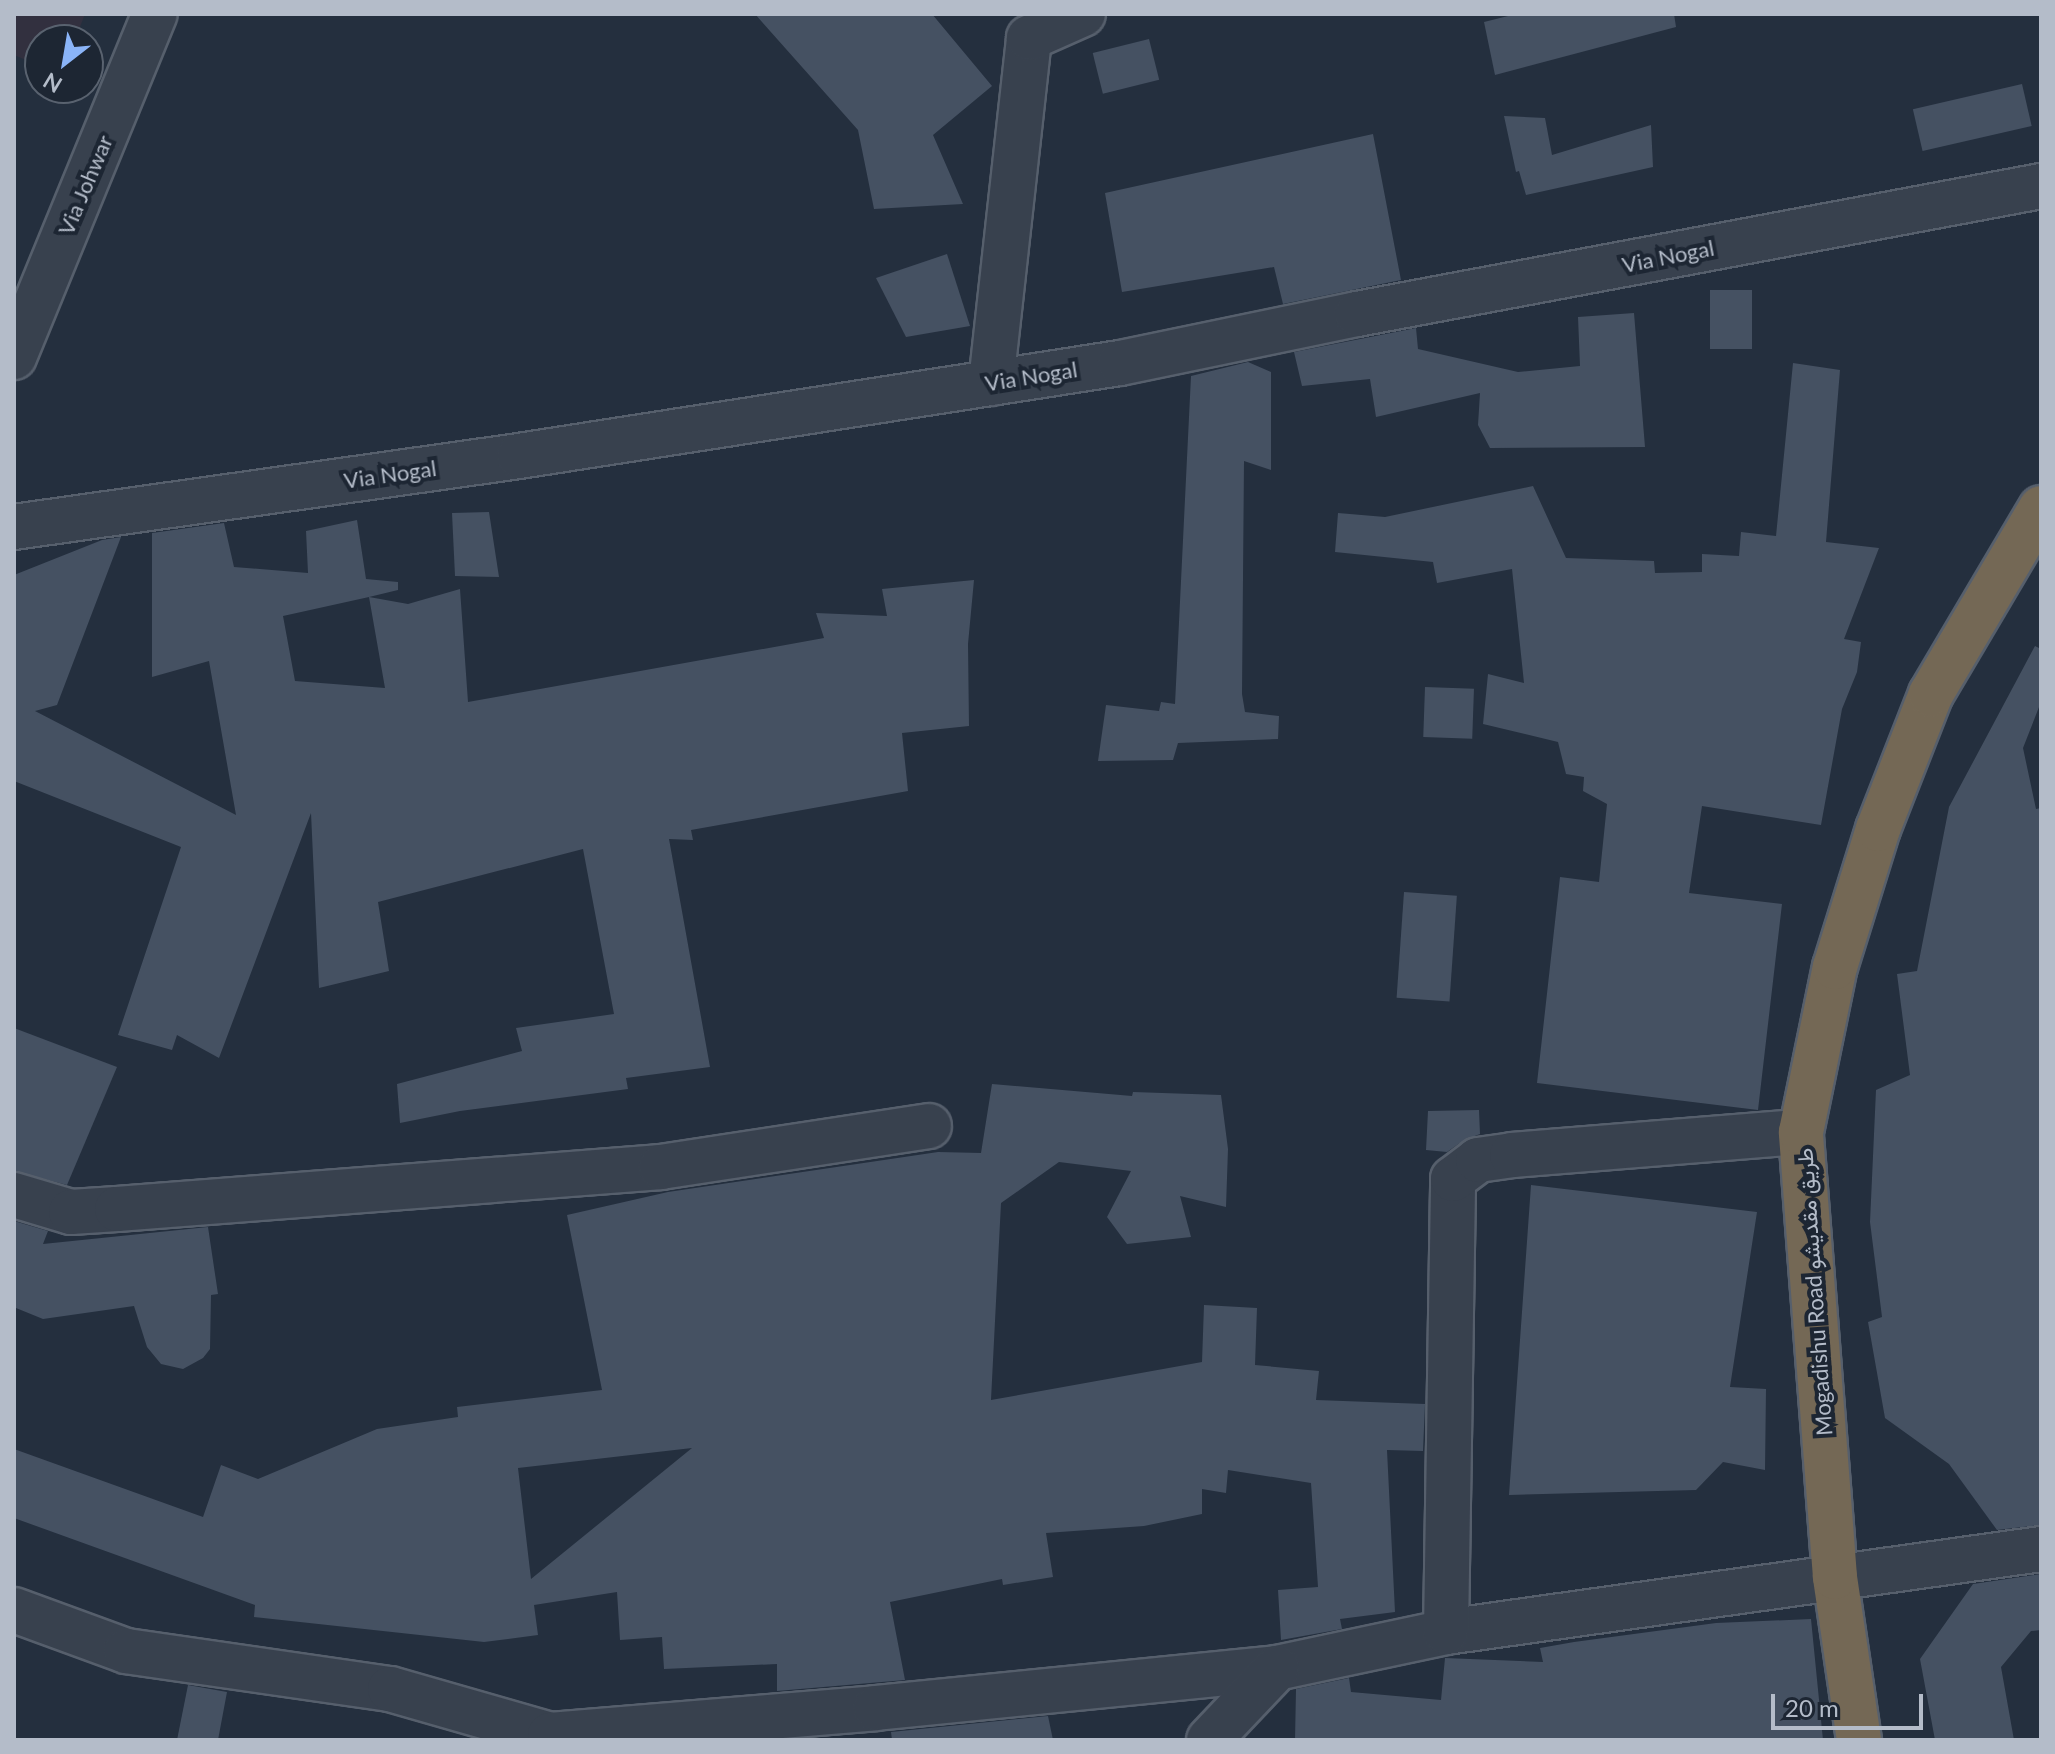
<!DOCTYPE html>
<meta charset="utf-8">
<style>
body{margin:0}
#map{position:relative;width:2055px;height:1754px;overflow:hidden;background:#242f3e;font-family:Lato,Vazirmatn,sans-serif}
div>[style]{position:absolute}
.medical>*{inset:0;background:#32303f}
.building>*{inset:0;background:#455162;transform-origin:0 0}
.roads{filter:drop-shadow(2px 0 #565f6c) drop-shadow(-2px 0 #565f6c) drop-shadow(0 2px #565f6c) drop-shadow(0 -2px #565f6c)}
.minor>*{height:44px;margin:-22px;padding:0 22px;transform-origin:22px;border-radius:22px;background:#38414e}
.highway>*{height:44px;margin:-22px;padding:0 22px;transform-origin:22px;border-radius:22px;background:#746855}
span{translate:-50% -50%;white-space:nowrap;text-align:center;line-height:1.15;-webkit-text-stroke:8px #1d2633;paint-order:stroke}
.street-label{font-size:22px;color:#b4bcc9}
.frame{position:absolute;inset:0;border:16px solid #b4bcc9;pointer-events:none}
.north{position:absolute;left:24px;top:24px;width:80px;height:80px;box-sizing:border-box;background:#1d2633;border:2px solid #59626f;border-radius:50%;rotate:211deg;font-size:22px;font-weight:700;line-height:32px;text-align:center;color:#b4bcc9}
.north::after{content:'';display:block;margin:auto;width:28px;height:36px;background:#8ab4f8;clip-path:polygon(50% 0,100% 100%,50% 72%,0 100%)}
.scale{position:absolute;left:1771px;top:1694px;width:152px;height:36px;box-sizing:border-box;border:4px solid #b4bcc9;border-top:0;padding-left:10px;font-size:24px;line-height:28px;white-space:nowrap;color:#b4bcc9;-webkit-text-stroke:6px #1d2633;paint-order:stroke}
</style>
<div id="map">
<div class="medical">
<div style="clip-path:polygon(14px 14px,85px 14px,75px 40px,40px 40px,40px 66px,14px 55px)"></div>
</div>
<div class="building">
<div style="clip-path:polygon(755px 14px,932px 14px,992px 86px,933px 135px,963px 204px,874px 209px,858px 130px)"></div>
<div style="clip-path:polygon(1516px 14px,1674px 14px,1676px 27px,1495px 75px,1484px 22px)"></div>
<div style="left:1149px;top:39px;width:42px;height:58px;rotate:76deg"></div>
<div style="left:2022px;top:84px;width:43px;height:112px;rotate:77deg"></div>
<div style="clip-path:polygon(1504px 116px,1545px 118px,1552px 155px,1651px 125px,1653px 167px,1526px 195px,1519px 171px,1516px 172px)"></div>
<div style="clip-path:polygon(1373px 134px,1401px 280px,1283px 304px,1274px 267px,1122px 292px,1105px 193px)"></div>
<div style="clip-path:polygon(947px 254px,970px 326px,906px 337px,876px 278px)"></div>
<div style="left:1710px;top:290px;width:42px;height:59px"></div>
<div style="clip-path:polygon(1634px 313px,1645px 447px,1490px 448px,1478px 425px,1480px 393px,1376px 417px,1370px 379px,1302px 386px,1294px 352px,1416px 328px,1418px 349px,1518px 372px,1580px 366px,1578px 317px)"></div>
<div style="clip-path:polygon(1248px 362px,1271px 372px,1271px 470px,1244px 461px,1242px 694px,1245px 712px,1279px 716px,1278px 739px,1178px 743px,1173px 760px,1098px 761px,1106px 705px,1159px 711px,1161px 702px,1175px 704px,1191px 376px)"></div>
<div style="clip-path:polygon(1793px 363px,1840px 370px,1826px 542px,1879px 548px,1844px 639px,1861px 642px,1857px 672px,1842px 709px,1821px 825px,1702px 806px,1689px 893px,1782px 904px,1758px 1110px,1537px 1083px,1560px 877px,1599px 882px,1607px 804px,1583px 791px,1584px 777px,1566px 774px,1558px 742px,1483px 724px,1488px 674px,1524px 683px,1512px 569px,1437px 583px,1433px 562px,1335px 552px,1338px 513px,1385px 517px,1533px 486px,1566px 558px,1654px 561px,1655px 573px,1702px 572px,1702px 554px,1739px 556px,1741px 532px,1776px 536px)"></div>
<div style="clip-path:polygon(489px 512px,499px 577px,455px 576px,452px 513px)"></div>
<div style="clip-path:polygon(evenodd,357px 520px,366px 579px,398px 582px,398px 590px,369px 597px,408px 604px,460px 589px,468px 702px,824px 638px,816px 613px,887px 616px,882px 589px,974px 580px,968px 644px,969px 726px,902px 733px,908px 791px,691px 830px,693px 840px,669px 839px,710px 1067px,626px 1078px,628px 1089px,460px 1111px,400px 1123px,397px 1084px,522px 1051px,516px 1028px,614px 1014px,583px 849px,378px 902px,389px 971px,319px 988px,311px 813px,219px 1058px,177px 1035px,172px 1050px,118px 1035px,181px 847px,14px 781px,14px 575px,102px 540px,121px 537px,57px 705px,35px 711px,236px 815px,209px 661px,152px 677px,152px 533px,224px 523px,234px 567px,308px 573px,306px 531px,357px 520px,369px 597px,385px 688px,295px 681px,283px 616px,369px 597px)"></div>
<div style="clip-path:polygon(2035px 646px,2041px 649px,2041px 702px,2023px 748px,2036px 809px,2041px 808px,2041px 1525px,1997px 1530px,1949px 1464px,1885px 1418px,1868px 1322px,1882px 1317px,1870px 1222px,1876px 1090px,1910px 1075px,1897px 974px,1917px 971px,1949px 807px)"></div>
<div style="left:1425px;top:687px;width:49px;height:50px;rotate:2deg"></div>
<div style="left:1404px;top:892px;width:53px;height:106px;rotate:4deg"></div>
<div style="clip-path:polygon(14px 1028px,117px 1067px,67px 1185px,14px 1171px)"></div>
<div style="clip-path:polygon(evenodd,992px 1084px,1132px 1096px,1133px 1092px,1221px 1095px,1228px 1149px,1226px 1207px,1180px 1196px,1191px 1237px,1127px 1244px,1107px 1217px,1131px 1171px,1059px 1162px,1001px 1203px,991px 1400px,1202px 1362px,1204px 1305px,1257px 1308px,1255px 1365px,1319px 1371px,1316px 1400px,1425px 1404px,1423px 1451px,1387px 1450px,1395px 1612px,1340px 1619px,1342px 1629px,1281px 1640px,1278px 1590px,1318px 1587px,1311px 1483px,1228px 1470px,1226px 1493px,1202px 1489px,1202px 1514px,1144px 1526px,1046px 1533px,1053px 1577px,1003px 1585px,1002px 1579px,890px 1602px,905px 1680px,777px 1691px,777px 1664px,664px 1669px,662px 1637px,620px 1640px,617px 1592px,534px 1605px,538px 1635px,484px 1642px,254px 1617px,255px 1605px,14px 1518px,14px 1449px,203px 1517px,221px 1465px,258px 1479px,377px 1429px,458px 1417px,457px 1407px,602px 1390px,567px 1215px,668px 1192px,938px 1152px,981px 1153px,992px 1084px,692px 1448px,531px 1579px,518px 1468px,692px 1448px)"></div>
<div style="clip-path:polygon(1479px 1110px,1480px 1134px,1464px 1140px,1447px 1152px,1426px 1150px,1428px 1111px)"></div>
<div style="clip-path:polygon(1531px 1185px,1757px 1212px,1730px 1387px,1766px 1389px,1765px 1470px,1723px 1462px,1696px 1490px,1509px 1495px)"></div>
<div style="clip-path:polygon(14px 1221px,48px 1231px,43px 1244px,208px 1227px,218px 1294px,211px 1295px,210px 1349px,203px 1358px,183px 1369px,161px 1364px,147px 1347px,134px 1306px,43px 1319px,16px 1308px,14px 1311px)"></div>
<div style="clip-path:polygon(2041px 1574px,2041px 1630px,2031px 1631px,2001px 1667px,2014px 1740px,1935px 1740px,1920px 1659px,1973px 1584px)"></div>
<div style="clip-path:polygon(1811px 1619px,1823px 1740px,1295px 1740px,1296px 1689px,1349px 1678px,1351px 1692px,1441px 1700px,1445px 1658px,1543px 1662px,1540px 1648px,1574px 1642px,1716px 1623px)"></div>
<div style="clip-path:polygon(188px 1685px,227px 1692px,218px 1740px,177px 1740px)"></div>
<div style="clip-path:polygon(1048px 1716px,1053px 1740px,892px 1740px,891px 1732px)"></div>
</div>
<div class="roads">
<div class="minor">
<div style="left:14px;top:357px;width:371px;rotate:-67.7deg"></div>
<div style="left:991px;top:383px;width:347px;rotate:-83.7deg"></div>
<div style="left:1029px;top:38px;width:59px;rotate:-24deg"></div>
<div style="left:14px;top:527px;width:510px;rotate:-8deg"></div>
<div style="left:519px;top:456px;width:608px;rotate:-8.8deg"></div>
<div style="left:1120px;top:363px;width:242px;rotate:-11.7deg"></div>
<div style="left:1357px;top:314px;width:696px;rotate:-10.6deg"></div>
<div style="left:14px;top:1195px;width:59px;rotate:16.6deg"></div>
<div style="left:71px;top:1212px;width:46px;rotate:-3.7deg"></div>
<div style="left:117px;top:1209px;width:546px;rotate:-4.41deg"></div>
<div style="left:661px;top:1167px;width:271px;rotate:-8.7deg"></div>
<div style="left:14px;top:1610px;width:119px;rotate:20.1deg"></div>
<div style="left:126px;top:1651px;width:267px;rotate:8.2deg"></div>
<div style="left:390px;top:1689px;width:166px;rotate:16deg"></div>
<div style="left:550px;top:1735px;width:327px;rotate:-4.7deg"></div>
<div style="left:876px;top:1708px;width:403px;rotate:-5.7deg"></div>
<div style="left:1277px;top:1668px;width:173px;rotate:-12deg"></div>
<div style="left:1446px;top:1632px;width:601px;rotate:-7.94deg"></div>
<div style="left:1446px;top:1632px;width:453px;rotate:-89.1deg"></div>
<div style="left:1453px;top:1179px;width:31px;rotate:-37deg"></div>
<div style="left:1478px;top:1160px;width:34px;rotate:-8deg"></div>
<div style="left:1512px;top:1155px;width:290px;rotate:-4.6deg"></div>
<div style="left:1209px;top:1740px;width:99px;rotate:-46.6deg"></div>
</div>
<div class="highway">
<div style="left:1859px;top:1740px;width:165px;rotate:-98.4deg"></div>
<div style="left:1835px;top:1577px;width:446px;rotate:-94.4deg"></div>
<div style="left:1801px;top:1132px;width:168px;rotate:-78.4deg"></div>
<div style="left:1835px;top:967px;width:145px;rotate:-72.7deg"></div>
<div style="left:1878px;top:829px;width:145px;rotate:-68.6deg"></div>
<div style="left:1931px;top:694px;width:216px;rotate:-59.4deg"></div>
</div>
</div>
<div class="street-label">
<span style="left:85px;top:185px;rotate:-67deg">Via Johwar</span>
<span style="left:1668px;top:256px;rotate:-11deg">Via Nogal</span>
<span style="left:1031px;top:376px;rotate:-9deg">Via Nogal</span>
<span style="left:390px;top:474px;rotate:-8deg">Via Nogal</span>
<span style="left:1814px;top:1292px;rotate:-94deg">Mogadishu Road طريق مقديشو</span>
</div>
<div class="frame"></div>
<div class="north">N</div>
<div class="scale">20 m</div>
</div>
